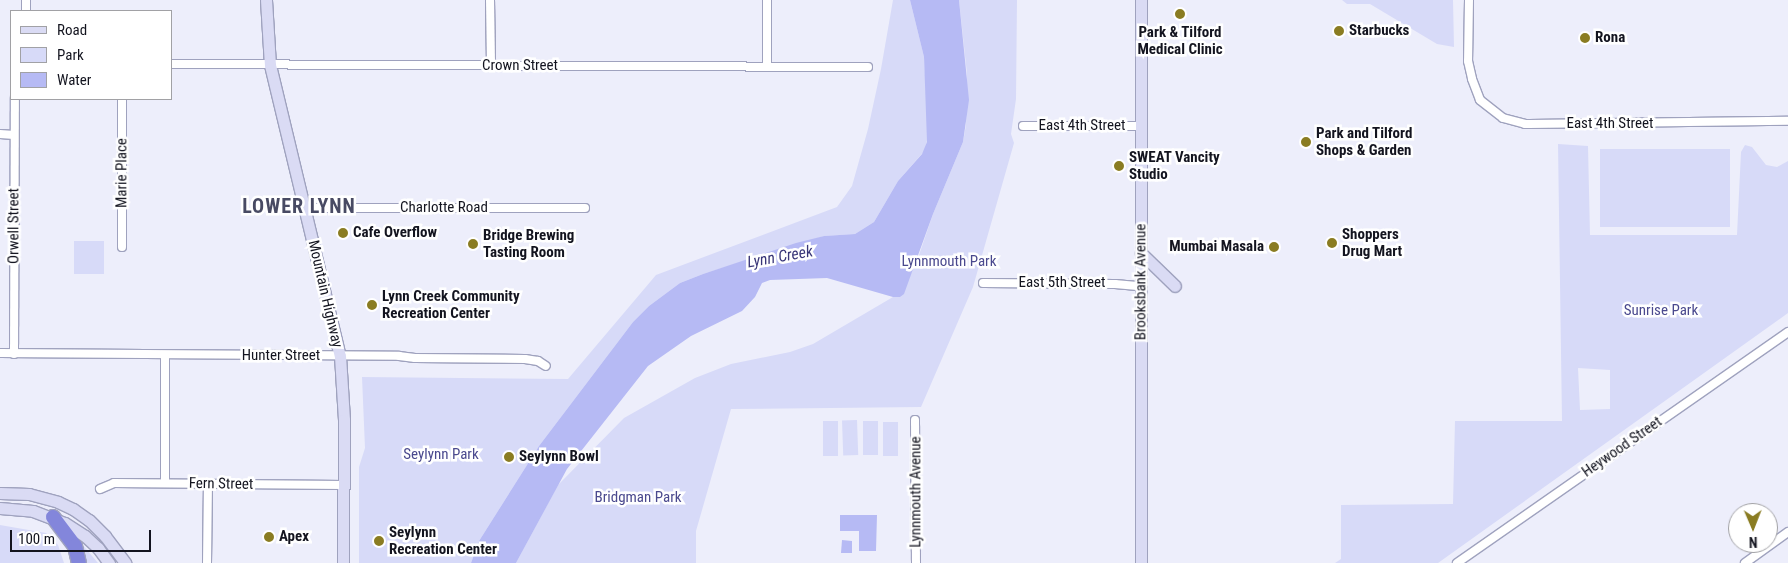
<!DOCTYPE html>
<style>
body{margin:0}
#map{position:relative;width:1788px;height:563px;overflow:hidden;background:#edeefb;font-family:"Roboto Condensed",sans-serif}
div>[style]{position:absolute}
.green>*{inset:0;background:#d7daf8;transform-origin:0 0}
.water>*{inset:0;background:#b6baf4}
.roads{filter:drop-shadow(1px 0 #9fa2be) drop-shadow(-1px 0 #9fa2be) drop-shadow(0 1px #9fa2be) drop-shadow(0 -1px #9fa2be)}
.street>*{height:8px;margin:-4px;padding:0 4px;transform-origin:4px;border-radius:4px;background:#fff}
.secondary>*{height:11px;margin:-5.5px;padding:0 5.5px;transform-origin:5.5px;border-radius:5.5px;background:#dadbf4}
.highway>*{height:14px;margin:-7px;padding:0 7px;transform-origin:7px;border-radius:7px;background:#8386db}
.dots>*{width:14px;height:14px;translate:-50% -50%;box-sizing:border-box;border:2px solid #fff;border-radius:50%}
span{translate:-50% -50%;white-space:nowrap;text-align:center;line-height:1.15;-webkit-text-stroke:5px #fff;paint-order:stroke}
.poi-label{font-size:15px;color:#13141f;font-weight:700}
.left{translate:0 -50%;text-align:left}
.right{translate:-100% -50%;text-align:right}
.street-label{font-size:15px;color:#13141f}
.park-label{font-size:15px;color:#4a498e}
.water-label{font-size:16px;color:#383578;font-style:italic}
.district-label{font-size:20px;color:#484a63;font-weight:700;letter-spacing:1px}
.legend{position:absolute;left:10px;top:10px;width:162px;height:90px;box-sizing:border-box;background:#fff;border:1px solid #a1a1a5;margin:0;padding:6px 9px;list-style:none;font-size:15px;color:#13141f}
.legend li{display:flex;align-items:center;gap:10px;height:25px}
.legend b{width:25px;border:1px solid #a1a1a5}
.north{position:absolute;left:1728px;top:503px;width:50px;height:50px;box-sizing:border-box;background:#fff;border:1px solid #a1a1a5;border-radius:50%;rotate:179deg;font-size:14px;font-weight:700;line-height:20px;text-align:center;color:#13141f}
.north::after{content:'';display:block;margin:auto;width:18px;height:22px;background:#8a7c22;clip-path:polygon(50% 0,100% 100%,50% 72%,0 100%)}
.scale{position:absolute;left:10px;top:530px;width:141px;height:22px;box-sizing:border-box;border:2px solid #13141f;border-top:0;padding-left:6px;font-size:15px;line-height:18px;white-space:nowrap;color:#13141f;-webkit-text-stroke:4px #fff;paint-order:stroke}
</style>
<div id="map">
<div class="green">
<div style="clip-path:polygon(893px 0,910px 0,924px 57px,928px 131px,926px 149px,898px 181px,874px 222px,855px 234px,824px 236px,703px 274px,680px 283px,649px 306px,633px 322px,539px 446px,479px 541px,471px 563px,359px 563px,359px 467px,365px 448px,362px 377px,568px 379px,656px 275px,837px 207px,852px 186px,868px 129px,881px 69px)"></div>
<div style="clip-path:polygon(959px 0,1017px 0,1016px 99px,1011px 134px,1014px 143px,973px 287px,921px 407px,731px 409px,696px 531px,696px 563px,516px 563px,558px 485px,624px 418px,695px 378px,731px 364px,790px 352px,813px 344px,893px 297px,900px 297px,918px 258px,933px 214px,963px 142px,966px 125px,967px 74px)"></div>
<div style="clip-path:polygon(1342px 0,1453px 0,1454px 47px,1437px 44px,1370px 4px,1347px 4px)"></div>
<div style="clip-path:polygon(evenodd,1558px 144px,1588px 146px,1590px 235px,1737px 235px,1741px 152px,1745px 145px,1752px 147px,1766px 165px,1777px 167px,1788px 161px,1788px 313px,1438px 563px,1335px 563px,1341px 559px,1341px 505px,1453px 504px,1455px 421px,1562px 421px,1558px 144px,1578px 368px,1610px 370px,1610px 409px,1580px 410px,1578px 368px)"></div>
<div style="left:1600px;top:149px;width:130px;height:78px"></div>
<div style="left:74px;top:241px;width:30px;height:33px"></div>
<div style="left:857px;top:420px;width:35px;height:15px;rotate:88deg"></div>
<div style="left:823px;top:421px;width:15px;height:35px"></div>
<div style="left:863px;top:421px;width:15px;height:34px"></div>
<div style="left:883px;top:422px;width:15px;height:34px"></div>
<div style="clip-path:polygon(0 525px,46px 533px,58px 545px,64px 563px,0 563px)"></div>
<div style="clip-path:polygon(81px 543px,98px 563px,83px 563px)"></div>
</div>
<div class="water">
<div style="clip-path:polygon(910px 0,959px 0,969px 100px,963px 142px,933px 214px,904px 294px,900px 297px,893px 297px,827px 278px,770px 280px,762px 283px,755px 297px,742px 311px,691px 336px,648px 366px,567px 469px,516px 563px,471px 563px,479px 541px,539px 446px,633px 322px,649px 306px,680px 283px,703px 274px,796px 243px,824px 236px,855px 234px,874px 222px,898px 181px,922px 154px,927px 142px,924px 57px)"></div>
<div style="clip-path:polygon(840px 515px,877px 515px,876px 551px,859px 551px,859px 531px,840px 531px)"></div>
<div style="clip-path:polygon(842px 540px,852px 541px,852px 553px,841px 553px)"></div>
</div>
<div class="roads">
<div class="street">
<div style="left:490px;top:0;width:66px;rotate:89.1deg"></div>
<div style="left:1469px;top:0;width:61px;rotate:90.9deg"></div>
<div style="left:1468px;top:61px;width:18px;rotate:77deg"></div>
<div style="left:1472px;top:79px;width:22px;rotate:69deg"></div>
<div style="left:1480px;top:100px;width:29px;rotate:38deg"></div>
<div style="left:1503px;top:118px;width:23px;rotate:15deg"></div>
<div style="left:1525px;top:124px;width:263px;rotate:-0.7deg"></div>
<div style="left:26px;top:11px;width:11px;rotate:-90deg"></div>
<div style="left:171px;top:64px;width:697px;rotate:0.25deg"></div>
<div style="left:767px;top:67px;width:67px;rotate:-90deg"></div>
<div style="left:1023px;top:126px;width:118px"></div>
<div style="left:0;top:134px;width:14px;rotate:4deg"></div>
<div style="left:304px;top:208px;width:281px"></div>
<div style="left:122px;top:247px;width:148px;rotate:-90deg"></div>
<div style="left:983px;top:283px;width:132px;rotate:0.4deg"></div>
<div style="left:1115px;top:284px;width:25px;rotate:5deg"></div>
<div style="left:0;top:353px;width:399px;rotate:0.4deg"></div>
<div style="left:399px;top:356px;width:16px;rotate:7deg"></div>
<div style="left:415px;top:358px;width:110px;rotate:0.5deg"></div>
<div style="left:525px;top:359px;width:13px;rotate:9deg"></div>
<div style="left:538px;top:361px;width:9px;rotate:32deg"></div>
<div style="left:14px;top:354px;width:255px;rotate:-89.8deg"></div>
<div style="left:915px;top:420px;width:143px;rotate:89.6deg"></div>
<div style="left:165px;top:483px;width:128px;rotate:-90deg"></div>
<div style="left:100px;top:489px;width:15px;rotate:-23deg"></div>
<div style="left:114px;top:483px;width:229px;rotate:0.5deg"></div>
<div style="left:207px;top:563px;width:79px;rotate:-89.3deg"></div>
<div style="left:1457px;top:563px;width:404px;rotate:-34.9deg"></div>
<div style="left:1745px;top:563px;width:53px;rotate:-35.8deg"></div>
</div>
<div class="secondary">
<div style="left:266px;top:0;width:65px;rotate:86.5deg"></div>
<div style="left:270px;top:65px;width:299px;rotate:76.5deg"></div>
<div style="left:340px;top:356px;width:64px;rotate:86.4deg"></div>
<div style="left:344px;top:420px;width:143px;rotate:90.4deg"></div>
<div style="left:1141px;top:0;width:563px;rotate:90deg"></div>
<div style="left:1141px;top:253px;width:47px;rotate:44.1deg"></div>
<div style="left:0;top:493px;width:29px;rotate:2deg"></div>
<div style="left:29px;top:494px;width:30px;rotate:15deg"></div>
<div style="left:58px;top:502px;width:17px;rotate:25deg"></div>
<div style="left:73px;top:509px;width:19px;rotate:35deg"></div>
<div style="left:89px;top:520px;width:23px;rotate:45deg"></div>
<div style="left:105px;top:536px;width:34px;rotate:53deg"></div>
<div style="left:0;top:508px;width:33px;rotate:5deg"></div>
<div style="left:33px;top:511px;width:34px;rotate:21deg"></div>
<div style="left:65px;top:523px;width:24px;rotate:33deg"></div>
<div style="left:85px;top:536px;width:18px;rotate:43deg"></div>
<div style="left:98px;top:548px;width:19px;rotate:54deg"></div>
</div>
<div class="highway">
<div style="left:53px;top:517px;width:36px;rotate:53deg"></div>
<div style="left:75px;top:546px;width:17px;rotate:77deg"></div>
</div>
</div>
<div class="dots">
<div style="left:1180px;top:14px;background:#8a7c22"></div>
<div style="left:1339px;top:31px;background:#8a7c22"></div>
<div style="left:1585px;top:38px;background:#8a7c22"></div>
<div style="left:1306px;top:142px;background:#8a7c22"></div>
<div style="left:1119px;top:166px;background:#8a7c22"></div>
<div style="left:343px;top:233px;background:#8a7c22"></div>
<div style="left:1332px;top:243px;background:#8a7c22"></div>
<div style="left:473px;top:244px;background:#8a7c22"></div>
<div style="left:1274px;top:247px;background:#8a7c22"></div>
<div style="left:372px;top:305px;background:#8a7c22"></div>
<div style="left:509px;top:457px;background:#8a7c22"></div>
<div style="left:269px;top:537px;background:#8a7c22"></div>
<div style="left:379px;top:541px;background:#8a7c22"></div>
</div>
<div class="poi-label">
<span class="left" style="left:1349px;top:31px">Starbucks</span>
<span style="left:1180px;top:41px">Park &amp; Tilford<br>Medical Clinic</span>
<span class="left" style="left:1595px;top:38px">Rona</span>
<span class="left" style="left:1316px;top:142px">Park and Tilford<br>Shops &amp; Garden</span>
<span class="left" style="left:1129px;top:166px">SWEAT Vancity<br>Studio</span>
<span class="left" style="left:353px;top:233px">Cafe Overflow</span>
<span class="left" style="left:1342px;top:243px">Shoppers<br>Drug Mart</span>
<span class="left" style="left:483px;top:244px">Bridge Brewing<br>Tasting Room</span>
<span class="right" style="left:1264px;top:247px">Mumbai Masala</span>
<span class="left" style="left:382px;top:305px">Lynn Creek Community<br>Recreation Center</span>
<span class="left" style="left:519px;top:457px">Seylynn Bowl</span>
<span class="left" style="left:389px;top:541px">Seylynn<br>Recreation Center</span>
<span class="left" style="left:279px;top:537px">Apex</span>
</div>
<div class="street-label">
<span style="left:520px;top:66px">Crown Street</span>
<span style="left:1610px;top:124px">East 4th Street</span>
<span style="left:1082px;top:126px">East 4th Street</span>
<span style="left:122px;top:173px;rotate:-90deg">Marie Place</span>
<span style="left:444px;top:208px">Charlotte Road</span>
<span style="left:14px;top:226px;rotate:-90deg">Orwell Street</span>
<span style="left:1141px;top:282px;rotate:-90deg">Brooksbank Avenue</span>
<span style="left:1062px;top:283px">East 5th Street</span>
<span style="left:325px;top:294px;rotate:77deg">Mountain Highway</span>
<span style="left:281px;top:356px">Hunter Street</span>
<span style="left:1622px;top:447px;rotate:-35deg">Heywood Street</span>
<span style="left:221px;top:484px;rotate:1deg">Fern Street</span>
<span style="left:916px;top:492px;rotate:-90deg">Lynnmouth Avenue</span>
</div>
<div class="park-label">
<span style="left:949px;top:262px">Lynnmouth Park</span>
<span style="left:1661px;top:311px">Sunrise Park</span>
<span style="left:441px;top:455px">Seylynn Park</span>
<span style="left:638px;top:498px">Bridgman Park</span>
</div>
<div class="water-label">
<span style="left:780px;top:257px;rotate:-10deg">Lynn Creek</span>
</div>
<div class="district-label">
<span style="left:299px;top:206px">LOWER LYNN</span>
</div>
<ul class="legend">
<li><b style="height:6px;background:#dadbf4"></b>Road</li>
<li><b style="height:14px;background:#d7daf8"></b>Park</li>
<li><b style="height:14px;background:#b6baf4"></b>Water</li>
</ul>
<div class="north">N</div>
<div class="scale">100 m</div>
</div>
